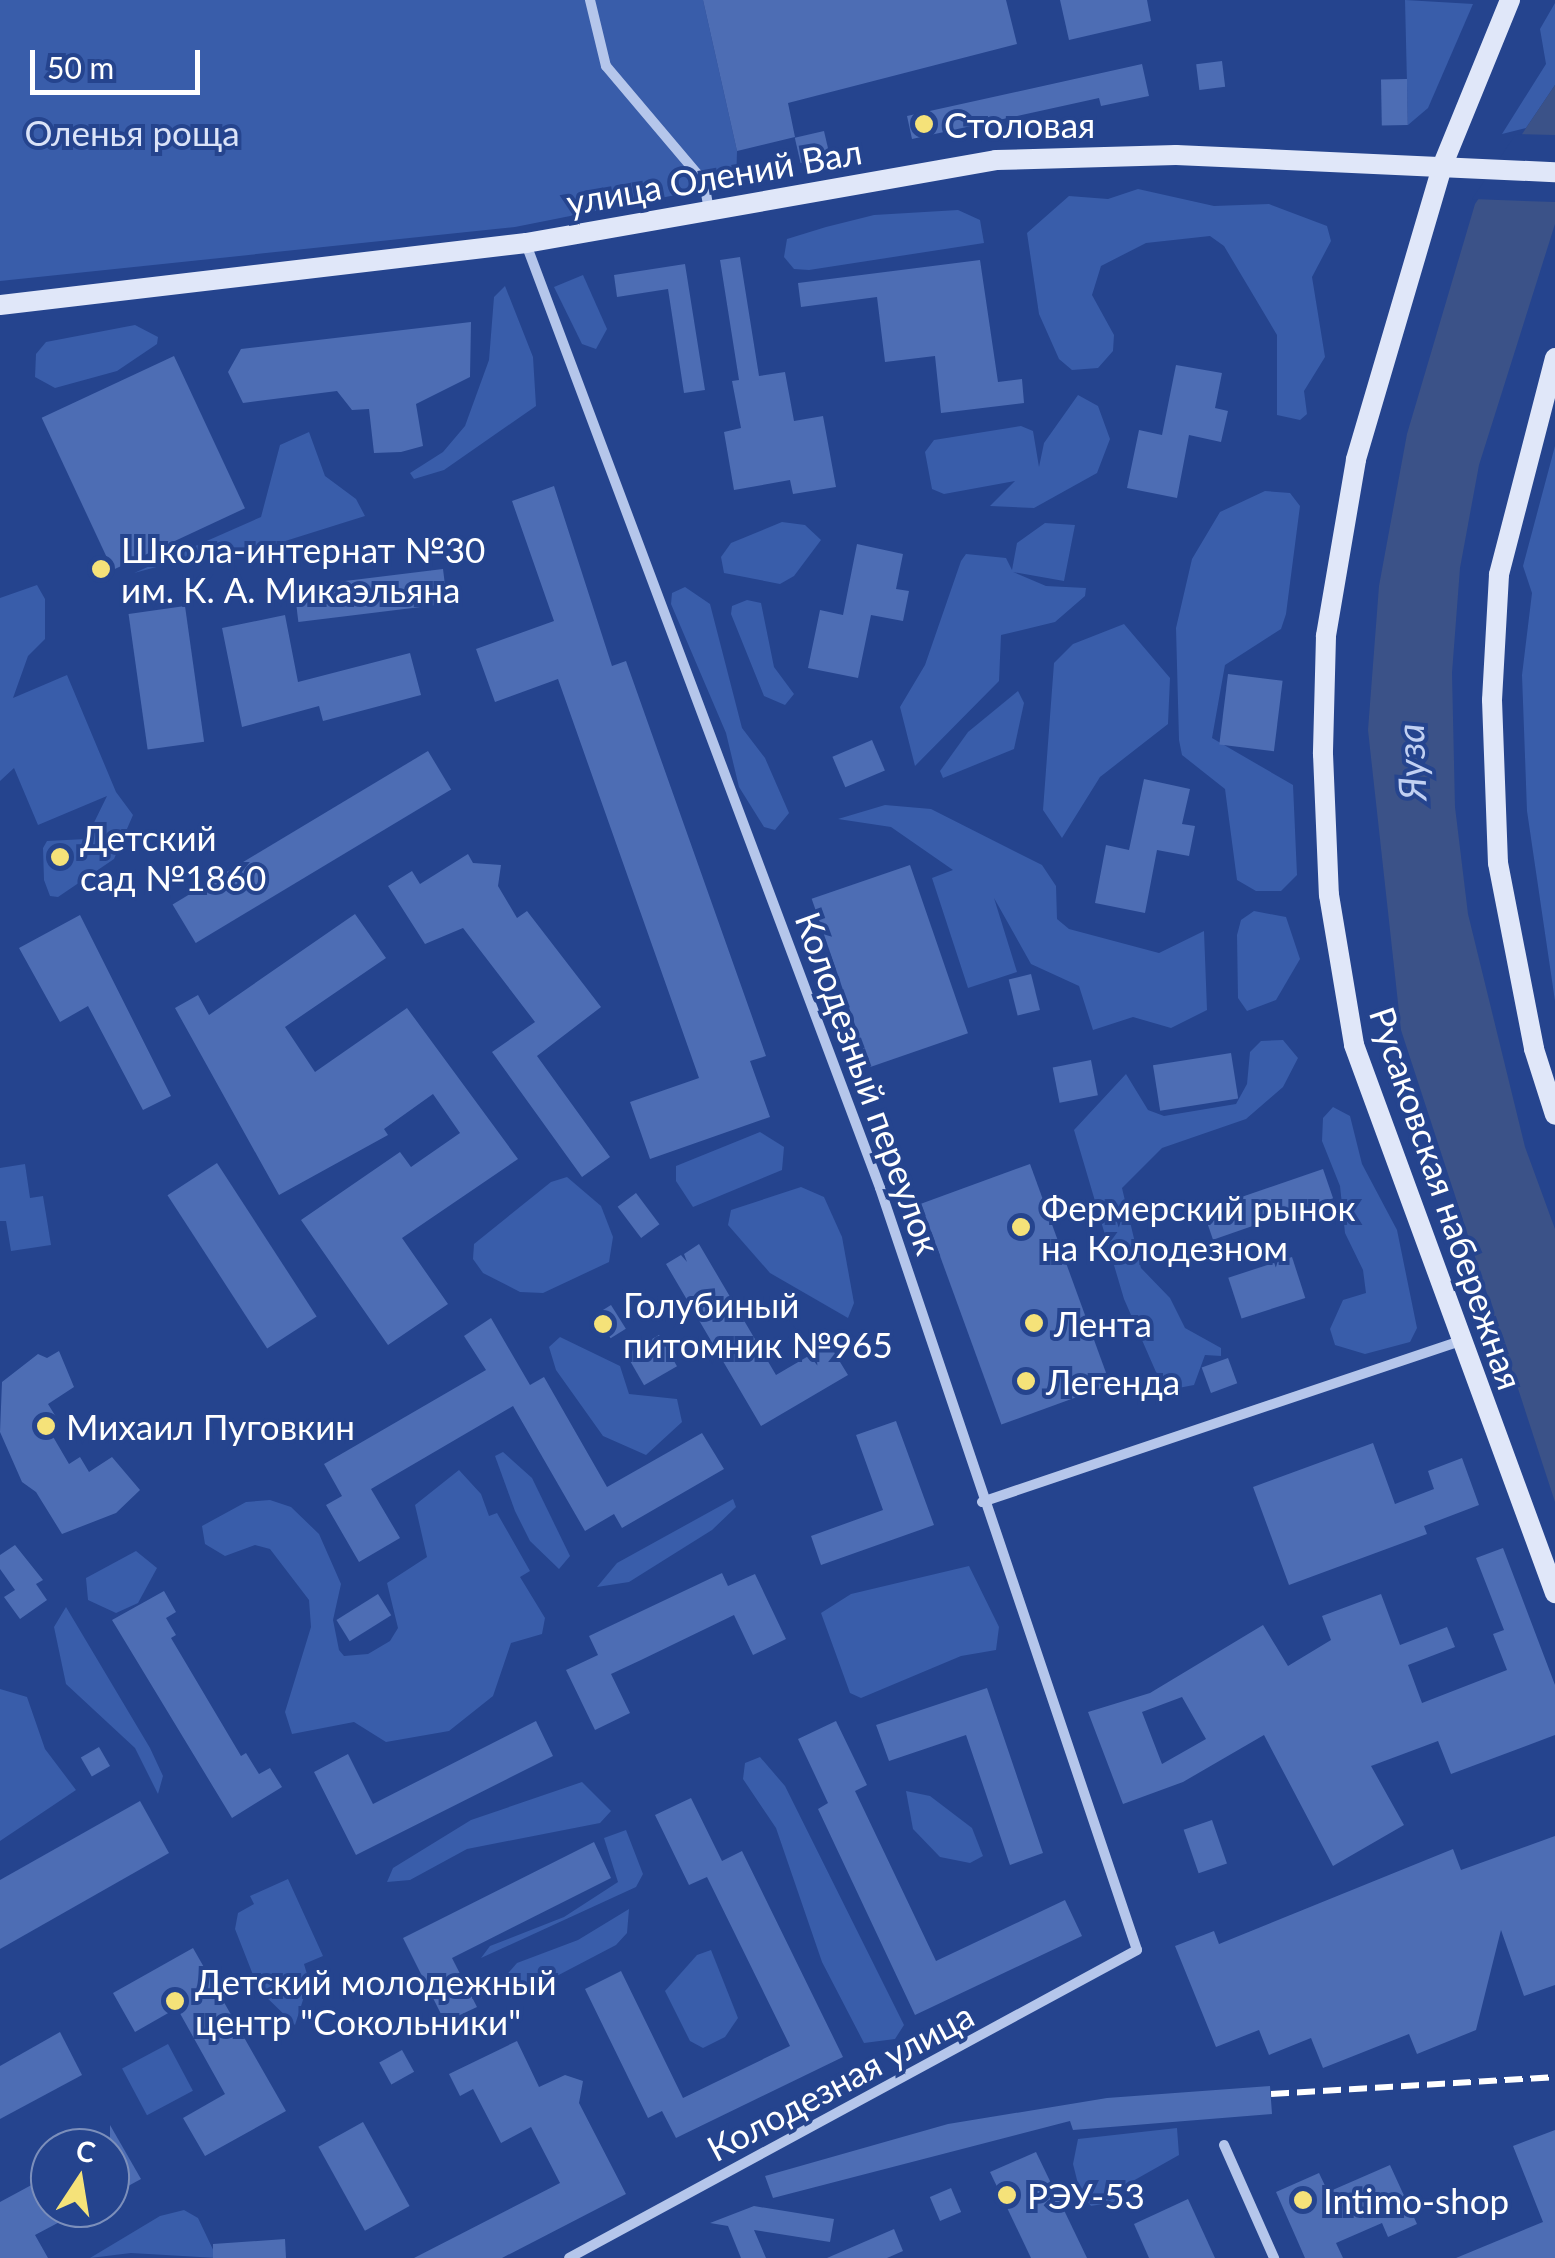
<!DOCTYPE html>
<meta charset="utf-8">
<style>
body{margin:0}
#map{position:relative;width:1555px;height:2258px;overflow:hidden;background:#25448e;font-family:Lato,sans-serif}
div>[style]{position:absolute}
.green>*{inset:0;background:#395daa;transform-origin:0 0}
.water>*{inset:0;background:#3b5288}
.pier>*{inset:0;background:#25448e}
.building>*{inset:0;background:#4d6db4;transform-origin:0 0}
.street>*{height:10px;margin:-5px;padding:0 5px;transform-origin:5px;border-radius:5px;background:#b5c6eb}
.secondary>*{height:20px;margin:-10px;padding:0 10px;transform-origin:10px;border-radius:10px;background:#e0e7f9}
.rail>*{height:6px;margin-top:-3px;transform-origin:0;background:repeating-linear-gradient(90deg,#fff 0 18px,transparent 0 26px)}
.dots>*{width:28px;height:28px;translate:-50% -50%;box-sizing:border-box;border:5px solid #25448e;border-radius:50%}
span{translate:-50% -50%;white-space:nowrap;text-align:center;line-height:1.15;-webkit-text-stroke:8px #25448e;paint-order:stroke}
.poi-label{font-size:35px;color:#fff}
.left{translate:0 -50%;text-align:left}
.park-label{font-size:35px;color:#dae3f8}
.street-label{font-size:35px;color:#fff}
.water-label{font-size:38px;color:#c1d0f2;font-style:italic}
.north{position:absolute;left:30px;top:2128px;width:100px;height:100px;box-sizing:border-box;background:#25448e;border:2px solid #7c8fbb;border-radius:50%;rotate:12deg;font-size:28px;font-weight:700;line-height:40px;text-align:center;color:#fff}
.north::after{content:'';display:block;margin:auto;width:35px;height:45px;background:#f5e279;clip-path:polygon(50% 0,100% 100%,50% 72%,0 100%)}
.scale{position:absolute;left:30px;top:50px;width:170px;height:45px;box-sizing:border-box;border:5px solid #fff;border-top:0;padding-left:12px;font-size:30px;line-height:35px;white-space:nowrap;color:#fff;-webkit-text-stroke:8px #25448e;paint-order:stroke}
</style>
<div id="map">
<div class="green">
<div style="clip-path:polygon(0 0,703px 0,737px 151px,736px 183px,515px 227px,0 281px)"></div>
<div style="clip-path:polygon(1405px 0,1473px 4px,1428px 108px,1408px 125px)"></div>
<div style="clip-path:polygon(1555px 3px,1555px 85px,1526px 128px,1502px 134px,1546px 64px,1540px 29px)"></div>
<div style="clip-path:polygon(1138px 189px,1214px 206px,1269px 204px,1327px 226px,1331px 241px,1312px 277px,1325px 357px,1304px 391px,1307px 414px,1300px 420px,1277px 415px,1277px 335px,1224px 246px,1210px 236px,1146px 243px,1101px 266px,1092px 295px,1114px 335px,1113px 351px,1098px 368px,1072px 370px,1059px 359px,1039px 314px,1027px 233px,1069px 196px,1108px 199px)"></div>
<div style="clip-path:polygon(958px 210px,980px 220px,984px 243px,809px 270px,794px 269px,784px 257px,787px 239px,826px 227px,874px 215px)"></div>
<div style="clip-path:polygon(583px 275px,607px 329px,596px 349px,582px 344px,554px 287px)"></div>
<div style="clip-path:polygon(505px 286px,533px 357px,536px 406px,444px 470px,414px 479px,410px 473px,443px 452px,465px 426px,489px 360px,494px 297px)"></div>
<div style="clip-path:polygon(135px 325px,158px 337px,157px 344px,117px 371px,55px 388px,35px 377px,36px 354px,46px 342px)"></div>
<div style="clip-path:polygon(1078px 395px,1098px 406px,1110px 439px,1097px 473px,1034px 508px,990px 506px,1015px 481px,944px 494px,932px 489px,925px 452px,934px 440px,1021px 426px,1033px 431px,1039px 467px,1044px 443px)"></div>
<div style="clip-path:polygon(309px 432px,325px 476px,356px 499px,365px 516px,263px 548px,205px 554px,134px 573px,261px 517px,280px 445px)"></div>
<div style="clip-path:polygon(1555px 446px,1555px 1001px,1527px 811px,1522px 675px,1532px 593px,1523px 566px)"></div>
<div style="clip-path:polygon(1265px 491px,1290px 493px,1300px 506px,1286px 614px,1281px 629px,1225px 665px,1212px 738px,1293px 785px,1297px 875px,1281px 891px,1256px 891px,1237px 880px,1225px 789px,1182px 755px,1179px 740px,1176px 628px,1192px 559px,1220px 512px)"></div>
<div style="clip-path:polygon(782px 522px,805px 525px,821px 540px,794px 576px,780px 584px,724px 573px,721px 557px,731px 543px)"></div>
<div style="clip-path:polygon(1045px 523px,1075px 525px,1064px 581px,1013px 572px,1046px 586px,1086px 588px,1085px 596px,1055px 622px,1001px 635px,999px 681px,915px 766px,900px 707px,925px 665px,961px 561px,966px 554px,1006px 558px,1012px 570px,1017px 543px)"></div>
<div style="clip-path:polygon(37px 585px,45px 599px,45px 639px,28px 656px,13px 698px,67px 675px,116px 792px,133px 815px,114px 859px,58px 897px,50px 896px,44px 880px,43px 848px,47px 841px,86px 839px,107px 796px,38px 825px,14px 768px,0 781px,0 598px)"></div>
<div style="clip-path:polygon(685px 587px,710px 604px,742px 728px,765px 758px,789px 813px,775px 830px,764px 827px,739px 787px,726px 733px,671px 604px,672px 593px)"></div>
<div style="clip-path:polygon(747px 600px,761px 603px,774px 667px,794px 694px,785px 705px,764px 696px,731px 614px,732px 606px)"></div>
<div style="clip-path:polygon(1124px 624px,1170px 678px,1168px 724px,1100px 777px,1062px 838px,1043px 810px,1054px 663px,1073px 644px)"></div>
<div style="clip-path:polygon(1018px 691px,1024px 703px,1014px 749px,943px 778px,940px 771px,968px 732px)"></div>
<div style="clip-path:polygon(885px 805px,931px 809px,1042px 865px,1056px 886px,1057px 919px,1069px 929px,1159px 953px,1204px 931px,1207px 1010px,1171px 1028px,1133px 1017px,1093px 1030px,1079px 986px,1031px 964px,994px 898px,1017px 972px,968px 988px,932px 878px,953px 870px,891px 827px,838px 819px)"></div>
<div style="clip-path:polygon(1254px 911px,1286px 917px,1300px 959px,1276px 1000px,1247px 1011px,1238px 998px,1237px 935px,1241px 920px)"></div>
<div style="clip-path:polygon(1283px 1040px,1298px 1058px,1283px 1087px,1246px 1119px,1162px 1148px,1122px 1188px,1141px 1268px,1170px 1298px,1185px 1328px,1221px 1348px,1221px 1356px,1205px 1355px,1194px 1385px,1173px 1389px,1156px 1372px,1124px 1299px,1074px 1130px,1126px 1074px,1148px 1110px,1164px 1116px,1236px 1104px,1247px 1084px,1250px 1052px,1261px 1041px)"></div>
<div style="clip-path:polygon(1333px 1107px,1350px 1116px,1362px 1164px,1397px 1230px,1417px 1328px,1410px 1342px,1365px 1354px,1335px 1345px,1330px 1329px,1343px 1300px,1366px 1293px,1363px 1270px,1345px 1233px,1340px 1186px,1322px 1141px,1323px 1118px)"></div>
<div style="clip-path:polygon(760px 1132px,784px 1147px,782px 1170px,693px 1207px,676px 1181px,676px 1166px)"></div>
<div style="clip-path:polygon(25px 1164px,30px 1198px,43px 1196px,51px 1245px,11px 1251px,6px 1221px,0 1221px,0 1168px)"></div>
<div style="clip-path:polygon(567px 1177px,601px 1206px,613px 1237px,609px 1262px,543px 1293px,520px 1292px,483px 1273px,473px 1259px,474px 1244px,551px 1182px)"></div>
<div style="clip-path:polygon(801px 1187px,824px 1197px,842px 1237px,854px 1303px,848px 1318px,770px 1273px,728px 1225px,731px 1210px)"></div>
<div style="clip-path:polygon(560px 1337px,620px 1366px,629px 1394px,677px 1399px,682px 1422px,646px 1455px,603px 1436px,556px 1370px,549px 1347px)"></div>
<div style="clip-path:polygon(503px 1452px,532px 1478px,570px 1556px,559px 1569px,530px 1541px,515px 1511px,495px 1456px)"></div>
<div style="clip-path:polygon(459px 1470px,481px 1494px,489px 1516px,497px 1513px,530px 1571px,520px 1577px,545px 1618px,542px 1634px,511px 1643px,493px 1696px,449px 1731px,386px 1742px,354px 1722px,292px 1734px,285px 1712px,311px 1627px,309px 1600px,270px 1549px,255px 1545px,225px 1556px,205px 1544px,202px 1526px,246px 1502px,270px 1500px,291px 1507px,319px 1534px,341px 1584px,333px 1620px,339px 1650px,344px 1656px,368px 1654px,390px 1641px,398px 1628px,387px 1583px,427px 1557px,415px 1505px)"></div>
<div style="clip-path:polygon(733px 1499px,736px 1507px,712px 1530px,629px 1582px,597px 1587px,617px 1563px)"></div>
<div style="clip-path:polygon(136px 1551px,157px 1568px,138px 1603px,116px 1613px,88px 1600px,86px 1578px)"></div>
<div style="clip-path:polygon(969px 1566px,999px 1627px,996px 1650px,961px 1656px,861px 1698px,850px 1693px,821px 1613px,851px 1594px)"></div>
<div style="clip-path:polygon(66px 1607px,150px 1748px,163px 1776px,158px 1794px,135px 1748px,66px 1684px,54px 1627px)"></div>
<div style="clip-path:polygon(0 1689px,27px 1697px,45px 1749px,76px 1790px,0 1841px)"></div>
<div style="clip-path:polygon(760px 1757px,785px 1786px,904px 2025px,895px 2039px,864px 2043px,822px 1962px,776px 1828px,743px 1779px,745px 1763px)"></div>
<div style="clip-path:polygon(582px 1782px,611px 1811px,600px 1823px,467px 1849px,410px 1880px,387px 1882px,393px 1868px,471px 1820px)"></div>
<div style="clip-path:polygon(906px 1791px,930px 1796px,972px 1828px,983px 1856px,970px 1863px,940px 1857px,913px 1829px)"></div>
<div style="clip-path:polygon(626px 1830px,643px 1874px,636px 1887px,481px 1958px,490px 1946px,564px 1917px,618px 1882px,604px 1838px)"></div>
<div style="clip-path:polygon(288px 1879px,323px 1956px,304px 1964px,309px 1981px,295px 2025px,259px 1990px,235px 1929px,238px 1913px,254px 1904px,250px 1896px)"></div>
<div style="clip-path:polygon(629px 1909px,627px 1933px,616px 1945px,530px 1990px,502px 1980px,517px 1963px,578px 1940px)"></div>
<div style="clip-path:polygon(711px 1950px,738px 2018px,725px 2037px,703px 2048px,690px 2041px,665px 1991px,697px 1955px)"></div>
<div style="left:168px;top:2044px;width:53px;height:52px;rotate:62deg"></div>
<div style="clip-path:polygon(1177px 2128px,1179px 2155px,1124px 2186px,1114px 2202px,1091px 2206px,1080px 2192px,1073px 2164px,1078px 2139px)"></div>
<div style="clip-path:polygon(184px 2210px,198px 2218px,217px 2258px,131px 2253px,90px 2258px,160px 2216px)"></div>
</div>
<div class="water">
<div style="clip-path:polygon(1555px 85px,1555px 224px,1479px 465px,1460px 568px,1452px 673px,1455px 807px,1468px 914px,1525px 1147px,1555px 1229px,1555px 1502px,1401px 1030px,1368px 730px,1379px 586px,1407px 434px,1475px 204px)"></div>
</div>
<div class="pier">
<div style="clip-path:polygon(1516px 134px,1555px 135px,1555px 202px,1472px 199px)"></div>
</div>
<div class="building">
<div style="clip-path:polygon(703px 0,1006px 0,1017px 44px,788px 103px,795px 137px,737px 151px)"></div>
<div style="clip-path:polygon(1060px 0,1147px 0,1151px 21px,1069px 40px)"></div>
<div style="left:1222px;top:61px;width:26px;height:26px;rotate:83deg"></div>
<div style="clip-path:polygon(1142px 64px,1149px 96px,1101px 106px,1099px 98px,912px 139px,907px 116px)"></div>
<div style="left:1407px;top:79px;width:46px;height:26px;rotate:89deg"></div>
<div style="left:824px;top:131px;width:26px;height:30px;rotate:77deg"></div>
<div style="clip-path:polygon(740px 257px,759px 376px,785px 372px,794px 421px,823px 416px,836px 487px,793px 494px,790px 480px,734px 490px,724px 432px,741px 428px,732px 381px,739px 380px,720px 260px)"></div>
<div style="clip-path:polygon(980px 260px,998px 382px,1022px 379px,1024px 403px,941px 413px,935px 356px,885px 362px,877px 297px,801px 307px,798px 283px)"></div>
<div style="clip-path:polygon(685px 264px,705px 390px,684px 393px,668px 289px,617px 297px,614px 275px)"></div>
<div style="clip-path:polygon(471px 322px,470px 377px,416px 404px,423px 446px,401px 452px,374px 453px,369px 409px,352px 410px,337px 391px,243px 403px,228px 372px,241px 349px)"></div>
<div style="left:174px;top:356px;width:168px;height:146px;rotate:65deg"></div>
<div style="clip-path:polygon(1176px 365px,1222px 373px,1215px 408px,1228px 411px,1221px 442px,1189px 435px,1177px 498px,1127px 488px,1139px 430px,1162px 435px)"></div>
<div style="clip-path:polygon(554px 486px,612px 666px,626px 661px,766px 1056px,750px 1061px,770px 1117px,650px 1159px,630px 1102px,699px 1078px,558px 679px,495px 702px,476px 649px,554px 621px,512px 501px)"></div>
<div style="clip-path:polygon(857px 544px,903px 554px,896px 589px,909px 591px,903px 621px,871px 615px,858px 678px,808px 668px,820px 610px,843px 615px)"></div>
<div style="left:443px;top:569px;width:35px;height:150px;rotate:83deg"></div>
<div style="left:185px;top:606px;width:137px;height:57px;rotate:82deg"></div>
<div style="clip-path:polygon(285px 615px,298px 682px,410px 653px,421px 695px,323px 721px,319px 706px,242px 727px,222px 628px)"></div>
<div style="left:1228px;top:674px;width:55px;height:71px;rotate:7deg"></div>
<div style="left:872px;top:740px;width:33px;height:43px;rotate:67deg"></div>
<div style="left:428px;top:751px;width:45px;height:298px;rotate:59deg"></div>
<div style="clip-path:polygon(1144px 779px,1190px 789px,1182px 824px,1195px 826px,1189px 856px,1157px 850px,1145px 913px,1095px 903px,1106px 845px,1129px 850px)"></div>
<div style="clip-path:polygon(468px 854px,473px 863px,501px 865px,498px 886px,517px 918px,527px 911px,601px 1007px,537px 1056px,610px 1157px,582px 1177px,492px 1052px,535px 1022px,463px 928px,425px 944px,388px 886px,412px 871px,420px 884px)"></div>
<div style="left:910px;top:865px;width:178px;height:104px;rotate:71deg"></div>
<div style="clip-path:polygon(355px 914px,386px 958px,285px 1027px,315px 1072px,407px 1008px,518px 1159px,402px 1238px,448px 1304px,388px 1345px,301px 1220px,400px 1152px,411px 1167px,460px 1133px,433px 1094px,384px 1129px,388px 1135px,279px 1195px,175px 1008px,198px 995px,209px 1015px)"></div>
<div style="clip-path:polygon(80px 915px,171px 1096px,143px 1110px,88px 1006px,60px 1022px,19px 948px)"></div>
<div style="left:1031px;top:974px;width:37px;height:23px;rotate:76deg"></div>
<div style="left:1231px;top:1053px;width:46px;height:79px;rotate:81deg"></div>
<div style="left:1091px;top:1060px;width:36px;height:39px;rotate:79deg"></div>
<div style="left:217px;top:1163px;width:183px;height:59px;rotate:57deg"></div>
<div style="left:1030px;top:1164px;width:235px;height:116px;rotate:70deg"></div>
<div style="left:1323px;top:1169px;width:31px;height:127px;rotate:71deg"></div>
<div style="left:636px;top:1193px;width:39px;height:23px;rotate:53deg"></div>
<div style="clip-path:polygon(699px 1244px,776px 1375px,829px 1344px,848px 1375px,761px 1426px,666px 1264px,681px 1255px,687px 1262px,684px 1254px)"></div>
<div style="left:1292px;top:1257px;width:43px;height:67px;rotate:72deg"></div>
<div style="left:611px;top:1305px;width:28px;height:18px;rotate:58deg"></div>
<div style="clip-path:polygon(491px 1318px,530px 1385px,544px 1377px,607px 1487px,702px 1433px,724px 1469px,622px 1528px,614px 1514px,585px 1531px,513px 1406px,371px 1489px,400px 1538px,359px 1562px,326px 1505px,342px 1496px,324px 1464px,486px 1370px,464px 1336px)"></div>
<div style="left:659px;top:1335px;width:36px;height:38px;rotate:60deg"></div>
<div style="clip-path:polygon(59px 1351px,74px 1387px,48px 1404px,56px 1417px,45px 1423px,69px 1464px,80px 1457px,89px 1472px,112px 1457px,140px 1490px,116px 1513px,62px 1534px,36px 1492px,22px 1482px,0 1432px,2px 1382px,38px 1354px,47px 1358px)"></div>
<div style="left:1228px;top:1358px;width:27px;height:28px;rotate:70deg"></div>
<div style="clip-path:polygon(896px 1421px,934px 1525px,821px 1565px,811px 1536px,883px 1510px,856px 1435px)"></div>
<div style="clip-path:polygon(1373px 1443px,1395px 1504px,1434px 1489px,1428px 1471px,1462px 1458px,1479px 1505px,1424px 1526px,1427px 1534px,1289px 1585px,1253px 1487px)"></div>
<div style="clip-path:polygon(15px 1545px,43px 1580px,36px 1584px,47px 1600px,20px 1619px,4px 1597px,15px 1590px,0 1569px,0 1555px)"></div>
<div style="clip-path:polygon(evenodd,1503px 1548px,1555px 1685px,1555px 1735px,1451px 1774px,1438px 1741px,1371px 1766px,1404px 1825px,1333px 1866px,1264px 1735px,1183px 1782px,1123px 1804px,1088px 1712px,1150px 1693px,1263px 1625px,1288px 1666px,1331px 1640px,1322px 1616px,1381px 1594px,1400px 1645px,1447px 1627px,1455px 1647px,1408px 1665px,1422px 1703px,1507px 1670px,1493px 1634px,1504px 1630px,1476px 1558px,1503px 1548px,1182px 1697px,1206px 1739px,1162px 1764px,1142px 1712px,1182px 1697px)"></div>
<div style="clip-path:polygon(722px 1573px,728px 1586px,755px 1574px,786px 1639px,753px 1655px,734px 1615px,641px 1660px,611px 1674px,630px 1713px,595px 1730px,566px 1670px,598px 1655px,589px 1636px)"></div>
<div style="clip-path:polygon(164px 1591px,176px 1612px,166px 1618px,176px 1635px,171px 1638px,241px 1756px,246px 1753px,259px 1774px,270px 1768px,282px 1787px,232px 1818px,112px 1620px)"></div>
<div style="left:378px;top:1594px;width:25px;height:49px;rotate:58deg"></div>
<div style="clip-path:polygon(987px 1688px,1043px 1853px,1010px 1865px,966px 1735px,889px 1761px,876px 1725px)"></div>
<div style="clip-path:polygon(536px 1721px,553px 1756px,356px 1855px,314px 1772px,348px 1754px,373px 1804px)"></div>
<div style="clip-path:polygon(836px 1721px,867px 1785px,855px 1791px,936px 1961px,1065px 1900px,1082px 1936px,915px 2015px,818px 1809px,828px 1803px,798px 1739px)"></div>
<div style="left:99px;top:1747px;width:22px;height:21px;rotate:60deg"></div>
<div style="clip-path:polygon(691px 1798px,722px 1861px,742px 1851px,843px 2057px,676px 2138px,662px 2111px,648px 2118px,585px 1989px,621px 1971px,683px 2098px,790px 2046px,707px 1877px,689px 1885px,655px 1815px)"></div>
<div style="clip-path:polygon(140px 1801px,169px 1853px,0 1949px,0 1880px)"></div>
<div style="left:1212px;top:1820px;width:46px;height:30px;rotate:71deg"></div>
<div style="clip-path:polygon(1555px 1836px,1555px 1985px,1524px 1996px,1501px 1930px,1476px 2030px,1417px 2054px,1409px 2034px,1323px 2068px,1311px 2038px,1269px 2055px,1259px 2030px,1216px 2047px,1175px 1946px,1214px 1931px,1219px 1944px,1453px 1849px,1461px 1870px)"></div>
<div style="clip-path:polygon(594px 1842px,611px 1878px,452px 1958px,477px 2007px,445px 2022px,403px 1938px)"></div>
<div style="clip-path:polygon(193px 1948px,286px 2111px,205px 2156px,183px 2118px,225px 2094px,177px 2008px,135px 2032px,113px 1993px)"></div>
<div style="clip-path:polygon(60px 2032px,82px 2075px,0 2119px,0 2066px)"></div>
<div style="clip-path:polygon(517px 2041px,539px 2087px,565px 2075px,583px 2081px,579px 2103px,626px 2194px,502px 2258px,414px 2258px,560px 2183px,531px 2127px,501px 2143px,473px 2089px,460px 2096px,449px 2074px)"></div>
<div style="left:402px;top:2050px;width:25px;height:26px;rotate:61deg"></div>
<div style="clip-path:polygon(1270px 2086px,1272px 2114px,1073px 2130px,1070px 2121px,773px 2198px,765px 2176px,948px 2124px,1107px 2098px)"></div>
<div style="left:363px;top:2122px;width:96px;height:51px;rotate:61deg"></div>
<div style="clip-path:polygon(110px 2125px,141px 2179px,110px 2196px)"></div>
<div style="clip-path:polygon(1555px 2130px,1555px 2258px,1456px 2258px,1543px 2222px,1513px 2146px)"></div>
<div style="clip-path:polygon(1036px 2152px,1087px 2258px,1031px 2258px,990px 2172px)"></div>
<div style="clip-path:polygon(1390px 2165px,1417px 2224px,1388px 2237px,1382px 2223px,1336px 2243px,1343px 2258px,1305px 2258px,1276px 2192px,1319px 2173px,1328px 2192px)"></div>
<div style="clip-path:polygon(50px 2175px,50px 2208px,86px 2208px,35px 2235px,48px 2258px,0 2258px,0 2202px)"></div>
<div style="left:951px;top:2188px;width:26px;height:23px;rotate:67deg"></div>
<div style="clip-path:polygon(1188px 2199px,1215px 2258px,1149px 2258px,1134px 2224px)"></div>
<div style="clip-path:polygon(754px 2206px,834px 2219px,830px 2242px,754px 2230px,766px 2258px,741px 2258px,728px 2226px,710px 2223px)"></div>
<div style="clip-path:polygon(894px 2229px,903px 2251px,887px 2258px,827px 2258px)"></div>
<div style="clip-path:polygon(285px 2239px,286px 2258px,213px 2258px,213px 2244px)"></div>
</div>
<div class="street">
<div style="left:590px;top:0;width:68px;rotate:76.4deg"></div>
<div style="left:606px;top:66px;width:152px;rotate:49.8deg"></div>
<div style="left:704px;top:182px;width:28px;rotate:80deg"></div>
<div style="left:526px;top:244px;width:1008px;rotate:69.44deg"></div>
<div style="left:880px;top:1188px;width:804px;rotate:71.36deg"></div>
<div style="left:1137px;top:1950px;width:646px;rotate:151.53deg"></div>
<div style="left:982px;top:1502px;width:504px;rotate:-18.61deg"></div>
<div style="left:1224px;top:2145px;width:124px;rotate:66.1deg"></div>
</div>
<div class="secondary">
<div style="left:1510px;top:0;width:180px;rotate:112.2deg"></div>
<div style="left:1442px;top:167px;width:305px;rotate:106.4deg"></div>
<div style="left:1356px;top:460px;width:179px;rotate:99.7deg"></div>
<div style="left:1326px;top:636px;width:118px;rotate:91.5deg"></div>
<div style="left:1323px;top:754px;width:141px;rotate:87.6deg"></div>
<div style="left:1329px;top:895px;width:152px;rotate:80.5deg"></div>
<div style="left:1354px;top:1045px;width:584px;rotate:69.86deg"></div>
<div style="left:0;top:305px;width:530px;rotate:-6.72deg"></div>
<div style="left:526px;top:243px;width:477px;rotate:-10deg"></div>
<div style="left:996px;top:160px;width:180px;rotate:-1.6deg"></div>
<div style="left:1176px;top:155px;width:379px;rotate:2.6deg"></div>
<div style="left:1555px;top:358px;width:224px;rotate:104.5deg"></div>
<div style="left:1499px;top:575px;width:125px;rotate:93.2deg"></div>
<div style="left:1492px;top:700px;width:163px;rotate:87.9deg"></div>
<div style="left:1498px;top:863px;width:189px;rotate:79deg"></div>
<div style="left:1534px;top:1049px;width:69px;rotate:72.3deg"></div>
</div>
<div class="rail">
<div style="left:1271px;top:2094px;width:285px;rotate:-3.4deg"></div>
</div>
<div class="dots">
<div style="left:924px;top:124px;background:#f5e279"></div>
<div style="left:101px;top:569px;background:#f5e279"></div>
<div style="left:60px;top:857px;background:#f5e279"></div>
<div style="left:1021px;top:1227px;background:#f5e279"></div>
<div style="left:1034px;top:1323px;background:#f5e279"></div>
<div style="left:603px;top:1324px;background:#f5e279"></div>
<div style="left:1026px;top:1381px;background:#f5e279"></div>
<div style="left:46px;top:1426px;background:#f5e279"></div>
<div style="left:175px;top:2001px;background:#f5e279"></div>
<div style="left:1007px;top:2195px;background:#f5e279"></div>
<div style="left:1303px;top:2200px;background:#f5e279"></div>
</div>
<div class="poi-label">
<span class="left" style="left:944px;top:124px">Столовая</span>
<span class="left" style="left:121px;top:569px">Школа-интернат №30<br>им. К. А. Микаэльяна</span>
<span class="left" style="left:80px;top:857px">Детский<br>сад №1860</span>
<span class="left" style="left:1041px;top:1227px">Фермерский рынок<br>на Колодезном</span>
<span class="left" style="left:623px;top:1324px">Голубиный<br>питомник №965</span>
<span class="left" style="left:1054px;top:1323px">Лента</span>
<span class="left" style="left:1046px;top:1381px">Легенда</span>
<span class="left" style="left:66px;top:1426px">Михаил Пуговкин</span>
<span class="left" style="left:195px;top:2001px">Детский молодежный<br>центр "Сокольники"</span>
<span class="left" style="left:1027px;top:2195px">РЭУ-53</span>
<span class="left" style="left:1323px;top:2200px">Intimo-shop</span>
</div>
<div class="park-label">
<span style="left:132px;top:132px">Оленья роща</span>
</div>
<div class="street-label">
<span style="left:714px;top:176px;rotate:-10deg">улица Олений Вал</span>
<span style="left:869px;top:1083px;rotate:70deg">Колодезный переулок</span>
<span style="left:1447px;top:1198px;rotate:71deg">Русаковская набережная</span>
<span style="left:840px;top:2081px;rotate:-28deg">Колодезная улица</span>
</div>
<div class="water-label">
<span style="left:1411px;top:762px;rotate:-92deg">Яуза</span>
</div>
<div class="north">С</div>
<div class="scale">50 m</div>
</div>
